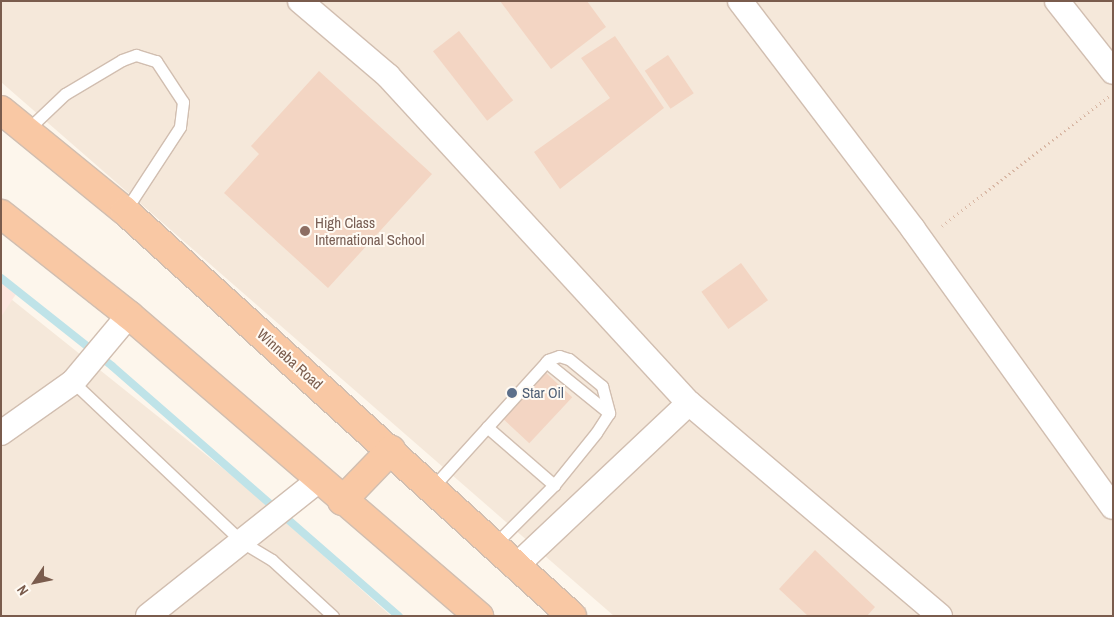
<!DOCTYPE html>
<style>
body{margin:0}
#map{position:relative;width:1114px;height:617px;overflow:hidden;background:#fdf6ec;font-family:"Archivo Narrow",sans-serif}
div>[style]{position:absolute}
.residential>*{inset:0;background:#f5e8da}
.commercial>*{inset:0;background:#fde8e0}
.stream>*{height:8px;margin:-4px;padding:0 4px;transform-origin:4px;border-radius:4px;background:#bfe3e8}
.building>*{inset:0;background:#f3d5c3;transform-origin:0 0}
.path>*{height:3px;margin-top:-1.5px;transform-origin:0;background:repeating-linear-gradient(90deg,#d9b8a5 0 1px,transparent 0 5px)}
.roads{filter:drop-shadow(1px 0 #d1beb0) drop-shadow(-1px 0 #d1beb0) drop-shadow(0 1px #d1beb0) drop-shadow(0 -1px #d1beb0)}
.service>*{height:11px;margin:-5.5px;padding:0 5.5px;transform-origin:5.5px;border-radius:5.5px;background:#fff}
.minor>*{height:24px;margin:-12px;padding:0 12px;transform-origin:12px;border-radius:12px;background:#fff}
.trunk>*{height:28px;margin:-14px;padding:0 14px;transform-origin:14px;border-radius:14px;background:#f9c8a4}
.dots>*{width:14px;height:14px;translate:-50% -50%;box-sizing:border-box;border:2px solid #fffaf3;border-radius:50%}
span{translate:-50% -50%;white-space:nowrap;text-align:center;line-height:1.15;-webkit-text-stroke:4px #fffaf3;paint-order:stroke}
.education-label{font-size:15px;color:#785e54}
.left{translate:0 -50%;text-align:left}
.street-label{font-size:15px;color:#7a5c4d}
.service-label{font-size:15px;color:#4e5e75}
.frame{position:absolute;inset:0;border:2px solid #7a5c4d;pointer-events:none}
.north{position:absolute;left:10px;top:557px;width:50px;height:50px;-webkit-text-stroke:4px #fffaf3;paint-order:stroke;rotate:236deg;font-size:14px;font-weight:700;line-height:20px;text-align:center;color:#7a5c4d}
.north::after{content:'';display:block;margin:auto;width:18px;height:22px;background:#7a5c4d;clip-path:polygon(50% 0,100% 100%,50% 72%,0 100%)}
</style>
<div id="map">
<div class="residential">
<div style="clip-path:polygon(1px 1px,1113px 1px,1113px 616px,614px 616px,1px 82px)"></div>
<div style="clip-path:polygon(1px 291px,250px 490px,391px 616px,1px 616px)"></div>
</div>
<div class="commercial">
<div style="clip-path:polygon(1px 281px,16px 294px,1px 317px)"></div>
</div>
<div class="stream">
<div style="left:1px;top:278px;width:142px;rotate:38.4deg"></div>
<div style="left:112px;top:366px;width:381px;rotate:41.1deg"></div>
</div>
<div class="building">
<div style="clip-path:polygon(500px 1px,587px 1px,606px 27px,551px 69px)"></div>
<div style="left:459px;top:31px;width:88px;height:33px;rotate:52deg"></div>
<div style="clip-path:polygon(615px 36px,664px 108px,560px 189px,534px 152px,610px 98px,581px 58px)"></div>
<div style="left:668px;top:55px;width:46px;height:28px;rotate:56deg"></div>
<div style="clip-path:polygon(319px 71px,432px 174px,328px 288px,224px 193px,259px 154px,251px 146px)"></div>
<div style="left:741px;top:263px;width:46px;height:49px;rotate:54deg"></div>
<div style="left:543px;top:370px;width:40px;height:63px;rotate:43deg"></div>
<div style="clip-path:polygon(815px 550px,875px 607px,867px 616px,808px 616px,779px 589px)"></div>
</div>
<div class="path">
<div style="left:942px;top:226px;width:212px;rotate:-37.9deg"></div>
</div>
<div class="roads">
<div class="service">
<div style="left:26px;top:131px;width:54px;rotate:-43.5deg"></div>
<div style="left:65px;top:94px;width:66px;rotate:-30.8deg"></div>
<div style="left:122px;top:60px;width:15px;rotate:-20deg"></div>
<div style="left:136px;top:55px;width:21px;rotate:17deg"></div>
<div style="left:156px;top:61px;width:49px;rotate:56.6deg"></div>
<div style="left:183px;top:102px;width:25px;rotate:97deg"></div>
<div style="left:180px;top:127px;width:100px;rotate:123.2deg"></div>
<div style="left:546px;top:362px;width:81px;rotate:39deg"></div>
<div style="left:73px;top:382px;width:233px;rotate:43.4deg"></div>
<div style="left:242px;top:542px;width:35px;rotate:31deg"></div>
<div style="left:272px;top:560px;width:83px;rotate:42.6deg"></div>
<div style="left:487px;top:427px;width:89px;rotate:40.9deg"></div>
<div style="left:432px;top:488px;width:173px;rotate:-47.8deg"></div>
<div style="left:548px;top:360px;width:12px;rotate:-20deg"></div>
<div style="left:559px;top:356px;width:10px;rotate:17deg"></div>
<div style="left:569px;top:359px;width:43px;rotate:39.3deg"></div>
<div style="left:602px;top:386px;width:28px;rotate:75deg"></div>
<div style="left:609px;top:413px;width:24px;rotate:123deg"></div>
<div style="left:596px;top:433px;width:67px;rotate:128.9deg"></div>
<div style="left:554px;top:485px;width:85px;rotate:135deg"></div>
</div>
<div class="minor">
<div style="left:300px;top:1px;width:116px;rotate:40.4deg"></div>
<div style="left:388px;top:76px;width:444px;rotate:47.4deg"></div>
<div style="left:689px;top:403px;width:329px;rotate:40.3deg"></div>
<div style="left:740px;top:1px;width:286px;rotate:52.8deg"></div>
<div style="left:913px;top:229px;width:342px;rotate:54.3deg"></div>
<div style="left:1057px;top:1px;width:90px;rotate:51.7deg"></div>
<div style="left:1px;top:433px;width:88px;rotate:-35.3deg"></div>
<div style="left:73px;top:382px;width:87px;rotate:-50.1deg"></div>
<div style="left:515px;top:567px;width:239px;rotate:-43.3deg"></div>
<div style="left:148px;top:616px;width:217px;rotate:-38.5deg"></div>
</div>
<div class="trunk">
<div style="left:1px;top:110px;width:160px;rotate:39.2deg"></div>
<div style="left:125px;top:211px;width:603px;rotate:42.18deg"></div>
<div style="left:1px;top:214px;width:163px;rotate:38.3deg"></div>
<div style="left:129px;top:315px;width:462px;rotate:40.7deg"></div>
<div style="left:342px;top:501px;width:71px;rotate:-46.1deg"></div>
</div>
</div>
<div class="dots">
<div style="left:305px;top:231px;background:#8d6e63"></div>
<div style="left:512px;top:393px;background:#5c6f8a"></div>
</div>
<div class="education-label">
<span class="left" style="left:315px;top:231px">High Class<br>International School</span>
</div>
<div class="street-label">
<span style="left:290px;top:359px;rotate:42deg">Winneba Road</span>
</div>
<div class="service-label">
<span class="left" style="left:522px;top:393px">Star Oil</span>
</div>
<div class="frame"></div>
<div class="north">N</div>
</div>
